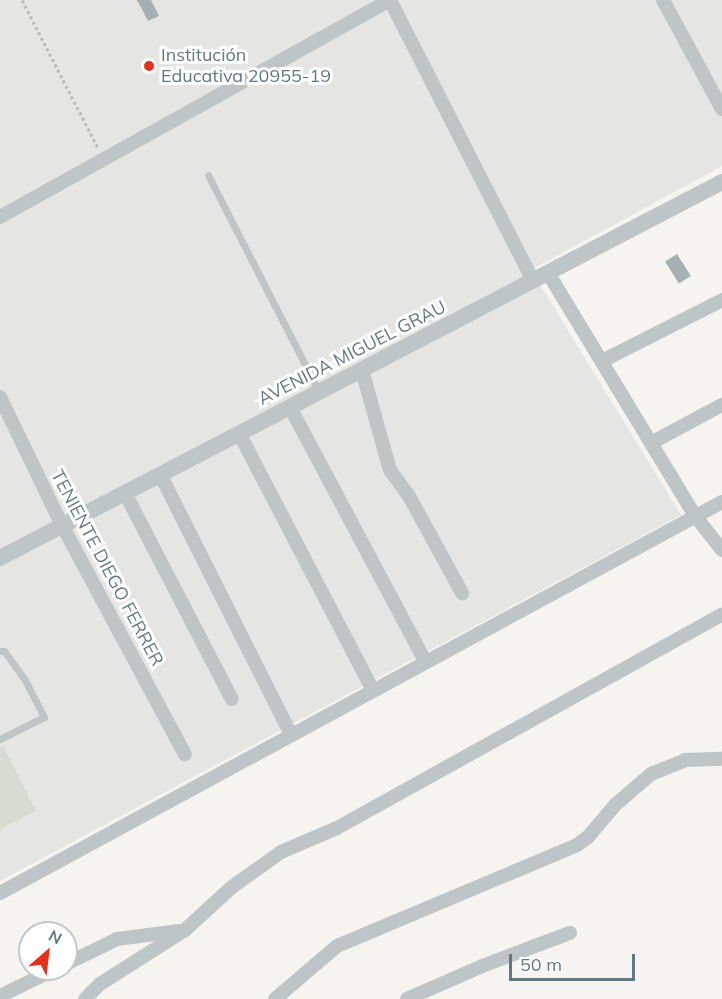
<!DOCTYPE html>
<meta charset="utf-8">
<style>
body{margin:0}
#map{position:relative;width:722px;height:999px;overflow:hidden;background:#f5f4f0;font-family:Mulish,sans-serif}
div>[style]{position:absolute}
.built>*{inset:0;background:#e5e5e4}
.green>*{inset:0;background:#d7dbd1}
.building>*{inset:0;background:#a6b0b3;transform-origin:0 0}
.path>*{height:3px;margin-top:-1.5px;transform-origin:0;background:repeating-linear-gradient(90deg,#b9bcbe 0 3px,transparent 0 6px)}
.service>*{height:7px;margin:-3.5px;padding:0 3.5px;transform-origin:3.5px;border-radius:3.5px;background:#bfc4c6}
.minor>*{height:14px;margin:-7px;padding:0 7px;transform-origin:7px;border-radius:7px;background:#bfc4c6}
.tertiary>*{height:16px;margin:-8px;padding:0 8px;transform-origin:8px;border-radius:8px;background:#bfc4c6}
.dots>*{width:16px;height:16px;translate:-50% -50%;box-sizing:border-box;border:3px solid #fff;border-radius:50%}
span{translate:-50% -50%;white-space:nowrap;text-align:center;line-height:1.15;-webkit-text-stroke:6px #fff;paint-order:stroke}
.poi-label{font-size:18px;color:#637982}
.left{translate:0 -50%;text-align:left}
.street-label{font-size:18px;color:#637982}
.north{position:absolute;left:18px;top:921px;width:60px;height:60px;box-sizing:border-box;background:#fff;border:2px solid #c1c9cd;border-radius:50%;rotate:28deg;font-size:16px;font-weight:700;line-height:24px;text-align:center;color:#637982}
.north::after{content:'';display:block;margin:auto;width:21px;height:27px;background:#e6301e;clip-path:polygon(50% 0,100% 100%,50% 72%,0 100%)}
.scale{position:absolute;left:509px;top:954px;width:126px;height:27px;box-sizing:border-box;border:3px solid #637982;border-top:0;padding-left:8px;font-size:18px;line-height:21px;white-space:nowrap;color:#637982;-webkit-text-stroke:4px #fff;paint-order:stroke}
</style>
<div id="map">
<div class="built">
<div style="clip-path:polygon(0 0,722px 0,722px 166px,531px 270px,681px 515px,0 881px)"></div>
</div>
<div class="green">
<div style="clip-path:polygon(3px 746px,36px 811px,0 829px,0 747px)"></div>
</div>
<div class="building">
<div style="clip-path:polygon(137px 0,151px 0,159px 16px,148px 21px)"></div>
<div style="left:677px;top:254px;width:26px;height:14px;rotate:58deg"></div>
</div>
<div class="path">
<div style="left:22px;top:0;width:166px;rotate:62.8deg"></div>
</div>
<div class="service">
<div style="left:208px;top:175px;width:244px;rotate:62.9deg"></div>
<div style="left:0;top:651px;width:4px"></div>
<div style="left:4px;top:651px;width:36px;rotate:54deg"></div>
<div style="left:25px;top:680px;width:42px;rotate:62.8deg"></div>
<div style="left:44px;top:717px;width:49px;rotate:153.4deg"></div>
</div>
<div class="minor">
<div style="left:390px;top:0;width:315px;rotate:63deg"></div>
<div style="left:663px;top:0;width:124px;rotate:61.6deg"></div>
<div style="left:0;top:217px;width:446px;rotate:-29.1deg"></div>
<div style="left:548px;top:273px;width:285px;rotate:58.8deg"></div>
<div style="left:696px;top:517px;width:42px;rotate:51.8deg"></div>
<div style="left:602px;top:361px;width:135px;rotate:-26.9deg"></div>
<div style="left:362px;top:370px;width:104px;rotate:74.4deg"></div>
<div style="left:390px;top:470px;width:32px;rotate:54deg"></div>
<div style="left:409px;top:496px;width:111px;rotate:61.3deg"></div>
<div style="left:0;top:397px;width:142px;rotate:64.2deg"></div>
<div style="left:62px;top:525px;width:260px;rotate:61.8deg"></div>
<div style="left:290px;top:407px;width:288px;rotate:62deg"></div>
<div style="left:239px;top:433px;width:288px;rotate:62.5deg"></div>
<div style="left:651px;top:443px;width:81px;rotate:-28.2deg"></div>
<div style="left:160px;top:474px;width:292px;rotate:63.3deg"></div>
<div style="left:125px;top:493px;width:232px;rotate:62.6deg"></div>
<div style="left:0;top:893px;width:821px;rotate:-28.44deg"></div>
<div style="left:66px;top:964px;width:57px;rotate:-26.1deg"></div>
<div style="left:117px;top:939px;width:63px;rotate:-7.4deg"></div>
<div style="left:0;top:996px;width:61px;rotate:-26.1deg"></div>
<div style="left:85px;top:999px;width:21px;rotate:-45deg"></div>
<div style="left:100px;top:984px;width:101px;rotate:-32.4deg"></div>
<div style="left:185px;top:930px;width:64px;rotate:-42.5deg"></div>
<div style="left:232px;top:887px;width:60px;rotate:-35.5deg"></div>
<div style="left:281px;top:852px;width:61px;rotate:-23.2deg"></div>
<div style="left:337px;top:828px;width:440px;rotate:-29deg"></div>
<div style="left:275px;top:999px;width:82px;rotate:-40.5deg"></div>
<div style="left:337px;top:946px;width:260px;rotate:-22.8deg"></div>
<div style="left:577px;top:845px;width:14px;rotate:-36deg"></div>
<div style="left:588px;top:837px;width:42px;rotate:-49.8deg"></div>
<div style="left:615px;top:805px;width:48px;rotate:-40.7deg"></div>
<div style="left:651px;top:774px;width:37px;rotate:-22deg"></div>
<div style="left:685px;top:760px;width:37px;rotate:-2deg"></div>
<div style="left:407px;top:999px;width:82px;rotate:-23.7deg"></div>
<div style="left:482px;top:966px;width:94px;rotate:-20.6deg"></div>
</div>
<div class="tertiary">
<div style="left:0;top:558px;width:814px;rotate:-27.51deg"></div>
</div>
<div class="dots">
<div style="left:149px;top:66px;background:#e6301e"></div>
</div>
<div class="poi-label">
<span class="left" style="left:161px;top:66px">Institución<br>Educativa 20955-19</span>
</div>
<div class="street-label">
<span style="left:352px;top:353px;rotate:-27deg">AVENIDA MIGUEL GRAU</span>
<span style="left:107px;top:568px;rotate:62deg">TENIENTE DIEGO FERRER</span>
</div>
<div class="north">N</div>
<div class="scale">50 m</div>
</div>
